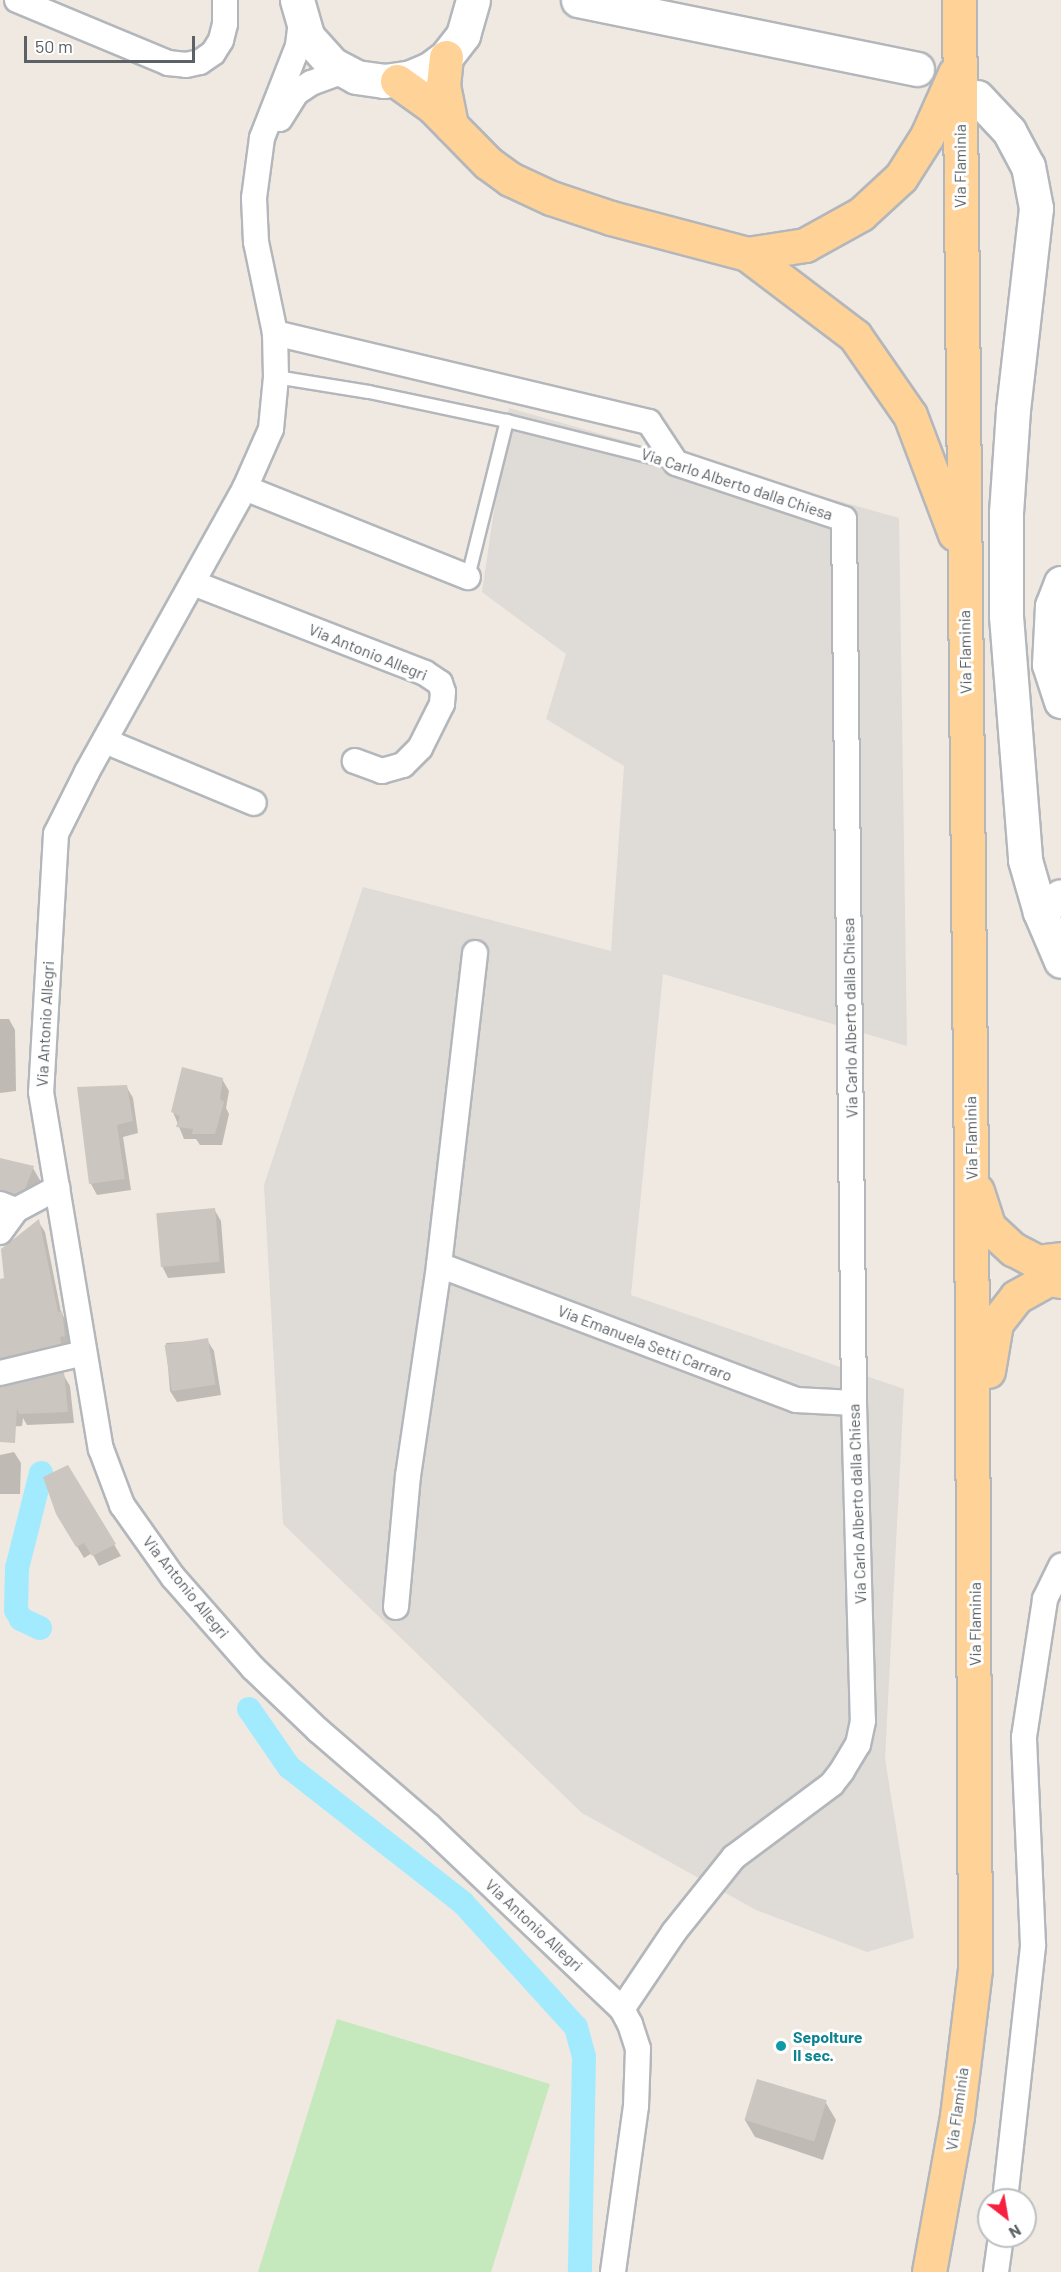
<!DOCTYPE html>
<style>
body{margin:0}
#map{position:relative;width:1061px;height:2272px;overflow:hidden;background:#efe9e2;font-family:Barlow,sans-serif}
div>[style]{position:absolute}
.industrial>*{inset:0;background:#dfdbd7}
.green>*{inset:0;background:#c6e8bd}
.shadow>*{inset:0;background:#0003}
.canal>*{height:24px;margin:-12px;padding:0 12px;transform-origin:12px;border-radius:12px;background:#a2ebff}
.building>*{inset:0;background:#ccc6c1;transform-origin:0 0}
.roads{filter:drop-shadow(2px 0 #b3b7bb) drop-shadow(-2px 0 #b3b7bb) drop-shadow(0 2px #b3b7bb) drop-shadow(0 -2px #b3b7bb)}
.service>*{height:12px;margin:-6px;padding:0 6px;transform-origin:6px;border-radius:6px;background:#fff}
.minor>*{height:24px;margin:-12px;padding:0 12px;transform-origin:12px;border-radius:12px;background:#fff}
.tertiary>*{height:32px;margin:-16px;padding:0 16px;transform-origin:16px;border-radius:16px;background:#fff}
.secondary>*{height:33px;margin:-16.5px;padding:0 16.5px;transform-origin:16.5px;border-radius:16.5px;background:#fff}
.trunk>*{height:33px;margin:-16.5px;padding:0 16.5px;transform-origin:16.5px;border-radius:16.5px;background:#ffd298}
.dots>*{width:16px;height:16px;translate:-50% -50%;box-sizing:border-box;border:3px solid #fff;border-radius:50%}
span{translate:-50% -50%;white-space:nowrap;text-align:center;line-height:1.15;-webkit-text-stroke:6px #fff;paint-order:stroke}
.street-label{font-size:16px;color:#5b6164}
.culture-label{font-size:16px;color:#0d838f;font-weight:700}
.left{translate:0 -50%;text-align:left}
.north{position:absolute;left:977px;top:2188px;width:60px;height:60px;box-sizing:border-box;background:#fff;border:2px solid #bdc0c1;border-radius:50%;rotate:149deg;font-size:16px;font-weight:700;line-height:24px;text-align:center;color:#5b6164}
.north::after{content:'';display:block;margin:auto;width:21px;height:27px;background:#f62140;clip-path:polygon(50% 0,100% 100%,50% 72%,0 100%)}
.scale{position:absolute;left:24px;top:36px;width:171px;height:27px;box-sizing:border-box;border:3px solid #5b6164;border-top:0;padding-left:8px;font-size:18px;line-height:21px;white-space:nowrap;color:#5b6164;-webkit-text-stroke:4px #fff;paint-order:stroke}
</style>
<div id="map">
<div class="industrial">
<div style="clip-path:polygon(509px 408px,899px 518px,907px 1046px,663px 974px,631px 1295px,904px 1389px,885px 1759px,914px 1938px,867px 1952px,756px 1910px,582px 1813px,283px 1524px,264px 1185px,363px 887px,611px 951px,624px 766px,546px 719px,566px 654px,482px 592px)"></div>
</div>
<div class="green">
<div style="clip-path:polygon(337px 2019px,550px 2084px,491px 2272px,258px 2272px)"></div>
</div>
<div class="shadow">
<div style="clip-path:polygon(0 1019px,9px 1019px,15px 1030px,16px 1091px,0 1093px)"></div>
<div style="clip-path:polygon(222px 1079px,229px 1091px,226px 1108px,229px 1114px,222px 1145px,200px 1145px,196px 1139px,184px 1139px,173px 1112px)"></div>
<div style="clip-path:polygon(126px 1086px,133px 1098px,138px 1133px,123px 1137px,131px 1190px,97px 1195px,91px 1184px)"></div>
<div style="clip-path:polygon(0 1160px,33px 1168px,41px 1182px,32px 1204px,0 1206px)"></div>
<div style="clip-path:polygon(214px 1209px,221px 1221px,225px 1273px,168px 1278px,162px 1266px)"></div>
<div style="clip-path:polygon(38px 1221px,45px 1232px,61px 1312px,68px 1324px,71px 1348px,0 1372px,0 1281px,5px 1279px)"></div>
<div style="clip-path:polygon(207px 1340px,214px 1351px,221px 1395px,177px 1402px,170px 1391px,166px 1343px)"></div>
<div style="clip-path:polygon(63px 1374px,70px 1386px,74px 1423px,27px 1425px,23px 1418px,22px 1426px,5px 1427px,0 1418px,0 1397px)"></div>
<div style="clip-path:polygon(14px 1452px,21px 1463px,20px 1494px,0 1494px,0 1455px)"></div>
<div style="clip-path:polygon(67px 1466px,121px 1556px,99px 1566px,92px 1553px,84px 1558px,57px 1513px)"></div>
<div style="clip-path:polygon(826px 2103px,836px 2120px,823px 2160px,755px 2137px,745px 2120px)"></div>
</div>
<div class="canal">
<div style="left:40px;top:1628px;width:21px;rotate:-155deg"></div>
<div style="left:21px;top:1619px;width:10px;rotate:-119deg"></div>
<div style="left:16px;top:1610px;width:42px;rotate:-88.6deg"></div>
<div style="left:17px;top:1568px;width:98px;rotate:-75.8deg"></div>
<div style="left:249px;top:1709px;width:70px;rotate:55.4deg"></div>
<div style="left:289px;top:1767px;width:221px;rotate:38deg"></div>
<div style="left:463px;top:1903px;width:168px;rotate:47.7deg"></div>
<div style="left:576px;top:2027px;width:31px;rotate:75deg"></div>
<div style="left:584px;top:2057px;width:215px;rotate:91.1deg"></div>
</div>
<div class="building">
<div style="clip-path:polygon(182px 1067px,223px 1078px,220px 1099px,224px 1102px,215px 1134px,192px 1134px,193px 1129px,176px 1127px,180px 1116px,171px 1112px)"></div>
<div style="clip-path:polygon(127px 1085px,133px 1121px,117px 1125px,125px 1179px,89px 1184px,77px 1087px)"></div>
<div style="clip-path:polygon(0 1158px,34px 1166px,25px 1189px,15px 1194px,0 1190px)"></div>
<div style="left:215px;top:1208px;width:54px;height:59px;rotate:85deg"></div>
<div style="clip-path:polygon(39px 1219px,58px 1312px,62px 1311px,65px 1336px,60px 1337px,61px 1344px,0 1358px,0 1279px,4px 1278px,1px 1249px)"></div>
<div style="left:208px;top:1338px;width:47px;height:44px;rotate:81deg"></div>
<div style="clip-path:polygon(64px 1372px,68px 1412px,19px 1414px,17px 1408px,15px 1443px,0 1442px,0 1387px)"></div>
<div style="clip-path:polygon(68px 1465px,116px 1544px,92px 1556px,84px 1543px,76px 1547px,56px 1514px,43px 1477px)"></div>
<div style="left:757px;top:2079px;width:73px;height:43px;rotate:17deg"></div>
</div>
<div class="roads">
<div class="service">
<div style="left:276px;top:377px;width:94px;rotate:9.2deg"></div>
<div style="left:369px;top:392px;width:141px;rotate:11.9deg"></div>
<div style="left:507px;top:421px;width:170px;rotate:14deg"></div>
<div style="left:468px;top:577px;width:161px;rotate:-76deg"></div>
</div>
<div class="minor">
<div style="left:17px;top:0;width:164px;rotate:22.6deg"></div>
<div style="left:168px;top:63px;width:18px;rotate:6deg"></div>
<div style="left:186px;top:65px;width:14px;rotate:-12deg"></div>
<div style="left:200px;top:62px;width:16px;rotate:-35deg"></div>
<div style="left:213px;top:53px;width:15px;rotate:-58deg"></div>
<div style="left:221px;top:40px;width:16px;rotate:-76deg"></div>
<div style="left:225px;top:24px;width:24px;rotate:-90deg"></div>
<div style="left:301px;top:21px;width:25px;rotate:97deg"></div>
<div style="left:298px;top:46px;width:99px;rotate:111.4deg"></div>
<div style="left:262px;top:138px;width:61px;rotate:97.6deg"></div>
<div style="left:254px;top:198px;width:44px;rotate:87.4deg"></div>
<div style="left:256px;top:242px;width:93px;rotate:78.2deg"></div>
<div style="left:275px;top:333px;width:44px;rotate:88.7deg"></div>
<div style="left:276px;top:377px;width:52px;rotate:95.5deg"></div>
<div style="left:271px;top:429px;width:64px;rotate:113.8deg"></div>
<div style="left:245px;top:488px;width:325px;rotate:119.1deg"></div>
<div style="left:87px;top:772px;width:69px;rotate:116.6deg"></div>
<div style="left:56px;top:834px;width:258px;rotate:93.3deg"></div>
<div style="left:41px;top:1092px;width:362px;rotate:80.5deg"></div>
<div style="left:101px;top:1449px;width:60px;rotate:69.4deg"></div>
<div style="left:122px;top:1505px;width:88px;rotate:54.7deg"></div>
<div style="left:173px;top:1577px;width:121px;rotate:48.7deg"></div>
<div style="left:253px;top:1668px;width:91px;rotate:43.7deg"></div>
<div style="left:319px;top:1731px;width:145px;rotate:40.8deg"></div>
<div style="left:429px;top:1826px;width:266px;rotate:43.5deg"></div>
<div style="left:622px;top:2009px;width:17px;rotate:62deg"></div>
<div style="left:630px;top:2024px;width:26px;rotate:72deg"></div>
<div style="left:638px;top:2049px;width:57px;rotate:92deg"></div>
<div style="left:636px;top:2106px;width:168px;rotate:97.9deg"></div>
<div style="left:280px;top:119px;width:31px;rotate:-58deg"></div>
<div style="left:296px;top:93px;width:18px;rotate:-34deg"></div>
<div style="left:311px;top:83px;width:35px;rotate:-20deg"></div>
<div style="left:275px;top:333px;width:384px;rotate:13.4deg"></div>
<div style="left:649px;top:422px;width:49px;rotate:56.6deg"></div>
<div style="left:676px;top:463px;width:177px;rotate:18.4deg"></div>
<div style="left:844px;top:519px;width:884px;rotate:89.35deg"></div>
<div style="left:854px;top:1403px;width:318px;rotate:88.4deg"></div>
<div style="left:863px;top:1721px;width:24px;rotate:102deg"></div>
<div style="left:858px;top:1744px;width:31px;rotate:121deg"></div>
<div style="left:842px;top:1771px;width:16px;rotate:128deg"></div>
<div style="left:832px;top:1784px;width:122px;rotate:143.3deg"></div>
<div style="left:734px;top:1857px;width:96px;rotate:128.7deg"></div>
<div style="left:674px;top:1932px;width:93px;rotate:124deg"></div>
<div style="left:245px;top:488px;width:240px;rotate:21.8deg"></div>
<div style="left:193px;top:583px;width:249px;rotate:21.2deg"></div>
<div style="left:425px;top:673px;width:18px;rotate:34deg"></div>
<div style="left:440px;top:683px;width:9px;rotate:72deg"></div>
<div style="left:443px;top:692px;width:12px;rotate:95deg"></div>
<div style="left:442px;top:704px;width:49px;rotate:116.6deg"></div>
<div style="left:420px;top:748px;width:24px;rotate:135deg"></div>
<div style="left:403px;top:765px;width:22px;rotate:164deg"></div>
<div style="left:382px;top:771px;width:29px;rotate:-160deg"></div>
<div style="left:105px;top:741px;width:161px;rotate:22.6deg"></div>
<div style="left:0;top:1204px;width:17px;rotate:21deg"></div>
<div style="left:16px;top:1210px;width:47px;rotate:-28.2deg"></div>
<div style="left:0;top:1232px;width:27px;rotate:-54deg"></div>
<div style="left:439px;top:1265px;width:382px;rotate:20.7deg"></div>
<div style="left:796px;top:1400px;width:58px;rotate:3deg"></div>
<div style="left:0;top:1373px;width:86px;rotate:-13.4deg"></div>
<div style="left:396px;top:1607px;width:132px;rotate:-84.8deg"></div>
<div style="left:408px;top:1476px;width:213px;rotate:-81.6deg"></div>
<div style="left:439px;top:1265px;width:314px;rotate:-83.4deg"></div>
<div style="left:1005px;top:2200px;width:257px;rotate:-83.7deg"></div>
<div style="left:1033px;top:1945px;width:208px;rotate:-92.5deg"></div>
<div style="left:1024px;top:1737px;width:140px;rotate:-81.3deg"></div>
<div style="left:1045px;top:1599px;width:37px;rotate:-64deg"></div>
<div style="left:996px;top:2272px;width:36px;rotate:-82deg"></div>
</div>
<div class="tertiary">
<div style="left:1061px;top:583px;width:25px;rotate:111deg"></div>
<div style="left:1052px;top:606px;width:59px;rotate:92.9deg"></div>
<div style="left:1049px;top:665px;width:39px;rotate:72deg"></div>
<div style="left:1040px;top:912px;width:26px;rotate:-37deg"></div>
</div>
<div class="secondary">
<div style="left:297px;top:0;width:37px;rotate:74deg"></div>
<div style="left:307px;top:36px;width:38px;rotate:48deg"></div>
<div style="left:332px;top:64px;width:27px;rotate:28deg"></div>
<div style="left:356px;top:77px;width:28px;rotate:8deg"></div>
<div style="left:384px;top:81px;width:27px;rotate:-8deg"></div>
<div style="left:411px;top:77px;width:21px;rotate:-23deg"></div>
<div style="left:430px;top:69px;width:20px;rotate:-37deg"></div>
<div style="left:446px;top:57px;width:28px;rotate:-52deg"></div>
<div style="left:463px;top:35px;width:36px;rotate:-74deg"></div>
<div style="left:578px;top:0;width:346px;rotate:11.5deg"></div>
<div style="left:977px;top:97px;width:47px;rotate:46.7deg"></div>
<div style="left:1009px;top:131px;width:40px;rotate:62deg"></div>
<div style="left:1028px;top:166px;width:43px;rotate:79.2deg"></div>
<div style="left:1036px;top:208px;width:203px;rotate:96.5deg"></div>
<div style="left:1013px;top:410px;width:102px;rotate:93.9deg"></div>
<div style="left:1006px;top:512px;width:104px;rotate:90deg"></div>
<div style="left:1006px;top:616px;width:245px;rotate:85.5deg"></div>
<div style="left:1025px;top:860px;width:54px;rotate:73.9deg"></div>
<div style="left:1040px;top:912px;width:53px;rotate:66.8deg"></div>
</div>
<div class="trunk">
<div style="left:446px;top:57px;width:28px;rotate:96deg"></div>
<div style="left:443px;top:85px;width:41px;rotate:78.7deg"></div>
<div style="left:397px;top:81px;width:43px;rotate:35.5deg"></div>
<div style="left:432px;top:106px;width:80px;rotate:45.5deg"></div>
<div style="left:488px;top:163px;width:27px;rotate:36deg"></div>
<div style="left:510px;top:179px;width:45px;rotate:24.9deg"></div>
<div style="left:551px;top:198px;width:63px;rotate:18.4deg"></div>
<div style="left:611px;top:218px;width:141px;rotate:14.8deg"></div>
<div style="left:747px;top:254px;width:136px;rotate:37.2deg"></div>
<div style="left:855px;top:336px;width:96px;rotate:55.2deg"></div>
<div style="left:910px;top:415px;width:127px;rotate:69.3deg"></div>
<div style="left:747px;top:254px;width:59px;rotate:-8.8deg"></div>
<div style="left:805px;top:245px;width:64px;rotate:-29deg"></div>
<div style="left:861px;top:214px;width:54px;rotate:-42.8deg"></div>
<div style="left:901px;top:177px;width:49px;rotate:-57.6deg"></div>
<div style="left:927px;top:136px;width:69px;rotate:-66deg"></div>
<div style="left:977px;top:1191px;width:38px;rotate:72deg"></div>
<div style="left:989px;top:1227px;width:33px;rotate:43deg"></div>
<div style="left:1013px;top:1249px;width:27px;rotate:28deg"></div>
<div style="left:1037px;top:1262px;width:24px;rotate:-7deg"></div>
<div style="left:988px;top:1371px;width:49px;rotate:-80.5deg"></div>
<div style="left:996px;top:1323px;width:33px;rotate:-52deg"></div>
<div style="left:1016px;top:1297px;width:38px;rotate:-29deg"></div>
<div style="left:1049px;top:1279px;width:12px;rotate:9deg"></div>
<div style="left:929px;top:2272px;width:158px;rotate:-79.8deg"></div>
<div style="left:957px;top:2116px;width:148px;rotate:-83deg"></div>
<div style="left:975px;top:1969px;width:797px;rotate:-90.29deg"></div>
<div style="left:971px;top:1172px;width:1172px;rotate:-90.59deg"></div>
</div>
</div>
<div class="dots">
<div style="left:781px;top:2046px;background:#0f9aa8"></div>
</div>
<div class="street-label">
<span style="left:960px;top:166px;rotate:-90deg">Via Flaminia</span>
<span style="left:737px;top:484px;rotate:18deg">Via Carlo Alberto dalla Chiesa</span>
<span style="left:368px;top:652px;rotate:22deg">Via Antonio Allegri</span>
<span style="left:965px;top:652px;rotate:-91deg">Via Flaminia</span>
<span style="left:850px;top:1018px;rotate:-91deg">Via Carlo Alberto dalla Chiesa</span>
<span style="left:45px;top:1024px;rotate:-87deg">Via Antonio Allegri</span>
<span style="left:971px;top:1138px;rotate:-91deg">Via Flaminia</span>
<span style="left:645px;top:1343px;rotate:21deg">Via Emanuela Setti Carraro</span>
<span style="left:857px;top:1504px;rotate:-92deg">Via Carlo Alberto dalla Chiesa</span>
<span style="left:186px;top:1587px;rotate:51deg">Via Antonio Allegri</span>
<span style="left:975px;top:1624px;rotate:-90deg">Via Flaminia</span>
<span style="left:534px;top:1925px;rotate:43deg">Via Antonio Allegri</span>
<span style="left:957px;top:2109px;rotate:-82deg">Via Flaminia</span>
</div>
<div class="culture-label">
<span class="left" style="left:793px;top:2046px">Sepolture<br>II sec.</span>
</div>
<div class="north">N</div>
<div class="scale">50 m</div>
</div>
